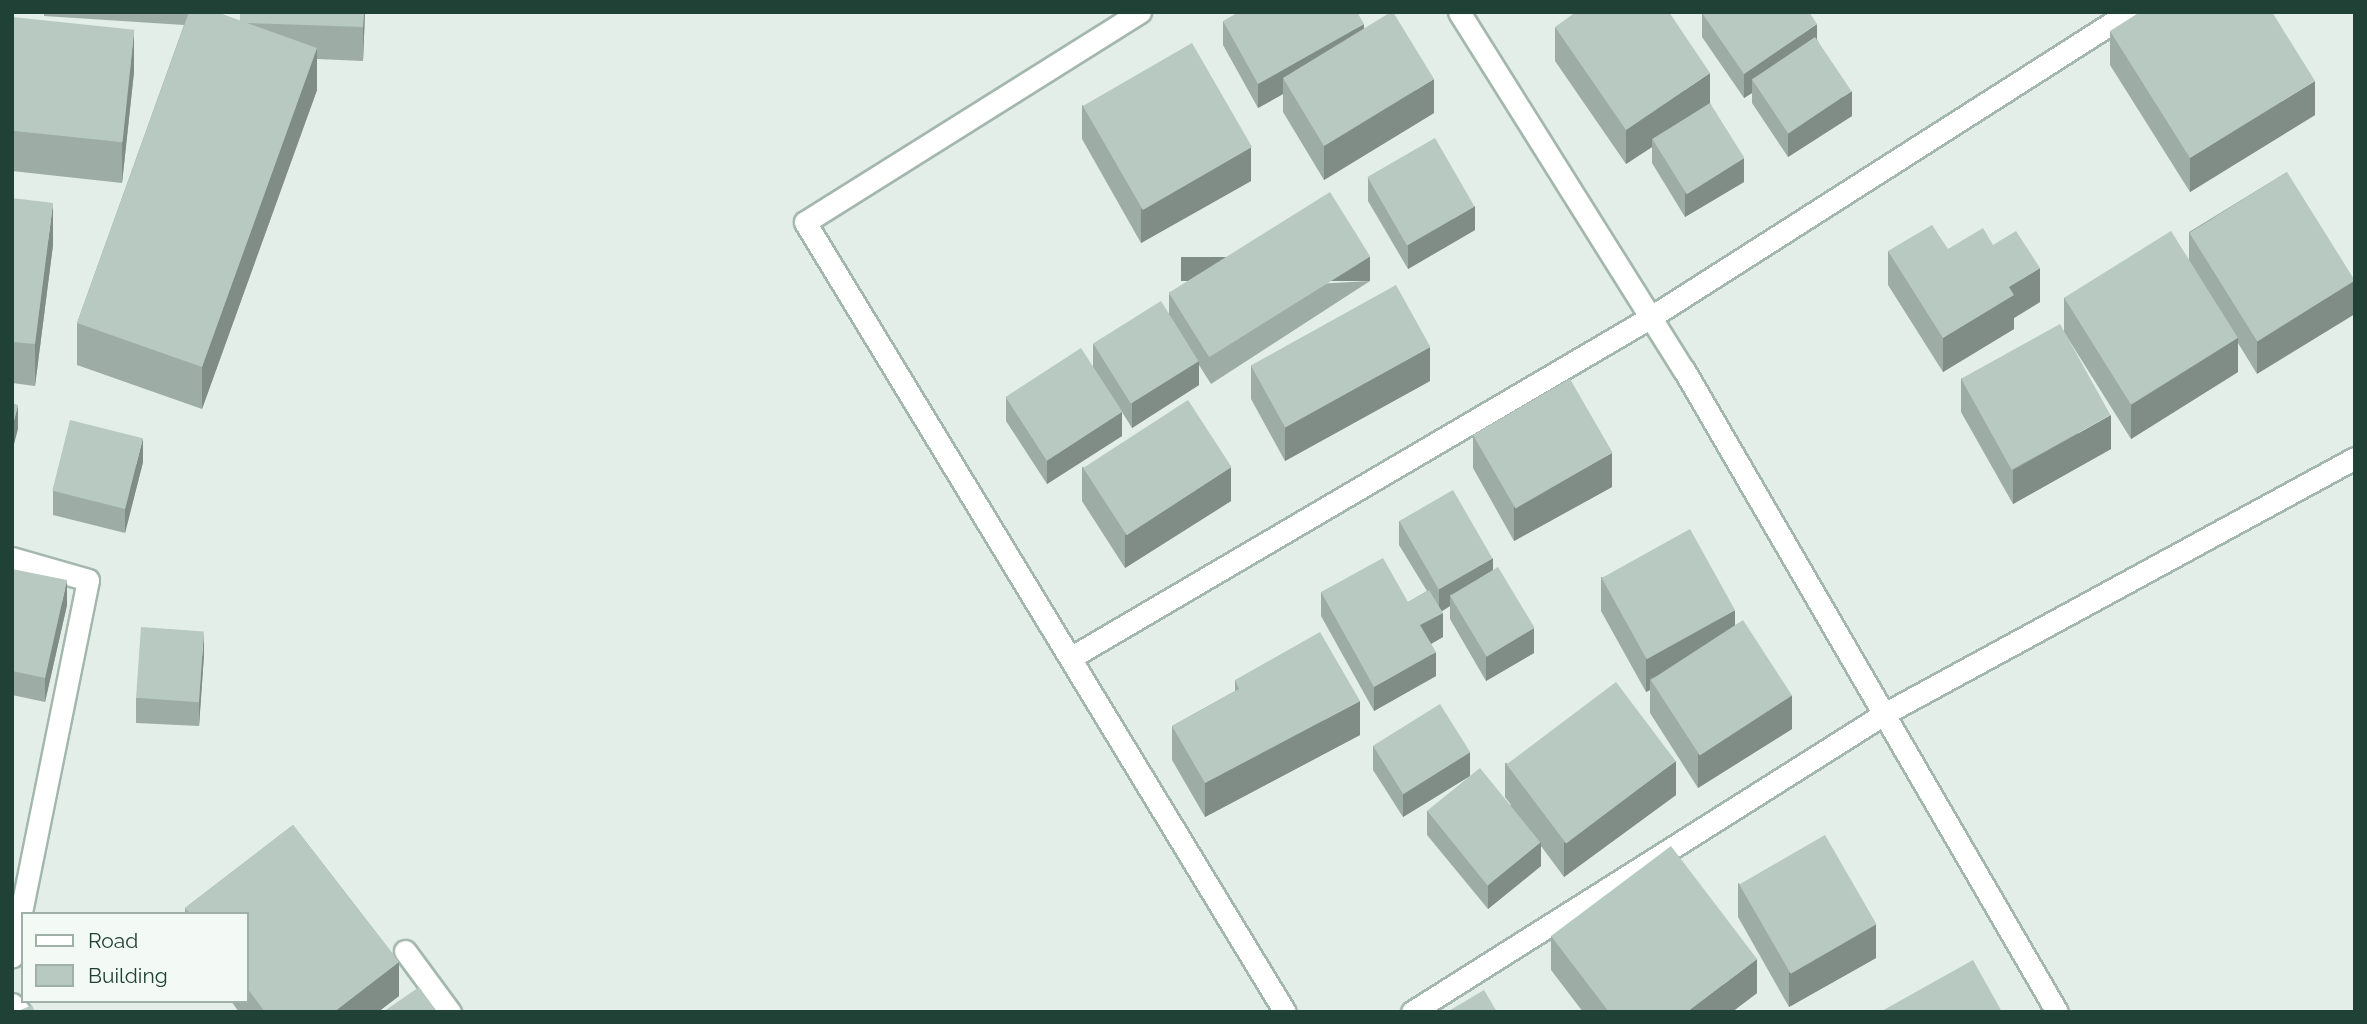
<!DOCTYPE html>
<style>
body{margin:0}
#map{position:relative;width:2367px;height:1024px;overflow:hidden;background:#e2eee7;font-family:Raleway,sans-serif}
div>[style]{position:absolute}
.roads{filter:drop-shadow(2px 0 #a4b7ae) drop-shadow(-2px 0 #a4b7ae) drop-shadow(0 2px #a4b7ae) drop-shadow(0 -2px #a4b7ae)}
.street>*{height:21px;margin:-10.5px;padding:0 10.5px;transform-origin:10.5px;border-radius:10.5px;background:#fff}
.wall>*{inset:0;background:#9dada5}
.shaded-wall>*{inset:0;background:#808d86;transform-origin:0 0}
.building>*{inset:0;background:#b7c9c0;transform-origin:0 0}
span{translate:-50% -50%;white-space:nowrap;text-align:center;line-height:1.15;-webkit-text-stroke:6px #f3faf6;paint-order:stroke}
.frame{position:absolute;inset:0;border:14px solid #204135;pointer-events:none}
.legend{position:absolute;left:21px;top:912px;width:228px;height:91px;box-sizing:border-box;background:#f3faf6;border:2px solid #9fb0a9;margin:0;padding:9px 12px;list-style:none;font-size:21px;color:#204135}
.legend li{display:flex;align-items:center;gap:14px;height:35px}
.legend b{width:35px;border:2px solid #9fb0a9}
</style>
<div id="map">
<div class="roads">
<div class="street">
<div style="left:1140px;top:12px;width:395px;rotate:147.9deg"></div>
<div style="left:805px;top:222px;width:924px;rotate:58.72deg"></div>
<div style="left:1459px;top:12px;width:423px;rotate:57.9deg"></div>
<div style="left:1684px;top:370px;width:742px;rotate:59.84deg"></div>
<div style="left:12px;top:558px;width:79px;rotate:16.1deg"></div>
<div style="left:88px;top:580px;width:384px;rotate:101.4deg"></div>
<div style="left:1070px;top:658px;width:674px;rotate:-30.41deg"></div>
<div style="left:1651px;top:317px;width:567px;rotate:-32.54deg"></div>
<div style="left:405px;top:951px;width:76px;rotate:53.6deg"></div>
<div style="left:12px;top:1004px;width:11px;rotate:45deg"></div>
<div style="left:1412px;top:1012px;width:558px;rotate:-32.27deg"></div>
<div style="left:1884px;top:714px;width:536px;rotate:-28.53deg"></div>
</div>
</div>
<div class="wall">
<div style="clip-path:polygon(44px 12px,216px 12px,240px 21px,240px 12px,365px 12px,363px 61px,317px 59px,317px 90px,202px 409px,77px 365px,77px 323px,184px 25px,44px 16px)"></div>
<div style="clip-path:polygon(1702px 13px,1817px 39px,1852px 116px,1788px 157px,1752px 103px,1752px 93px,1744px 98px,1702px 37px)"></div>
<div style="clip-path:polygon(12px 17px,134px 72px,122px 183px,12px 171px)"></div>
<div style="clip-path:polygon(1223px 21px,1364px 29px,1434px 113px,1324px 180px,1283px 112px,1283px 94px,1258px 108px,1223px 45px)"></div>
<div style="clip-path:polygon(1555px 27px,1710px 103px,1744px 182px,1685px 217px,1652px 163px,1652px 147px,1626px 164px,1555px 61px)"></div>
<div style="clip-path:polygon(2110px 31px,2315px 115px,2190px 192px,2110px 65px)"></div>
<div style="clip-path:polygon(1082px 105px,1251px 181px,1141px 243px,1082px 139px)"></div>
<div style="clip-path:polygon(2287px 172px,2257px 374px,2238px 343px,2238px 372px,2131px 439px,2064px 332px,2064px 298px,2189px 260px,2189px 232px)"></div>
<div style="clip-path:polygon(1368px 177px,1475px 230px,1408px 269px,1368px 201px)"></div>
<div style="clip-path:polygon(12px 198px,53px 245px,35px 386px,12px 383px)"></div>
<div style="clip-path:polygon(1993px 245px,2040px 302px,2014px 318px,2014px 329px,1943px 372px,1888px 285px,1888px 251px,1948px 249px)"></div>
<div style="clip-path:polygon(1370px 281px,1211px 384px,1199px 365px,1199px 385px,1132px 428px,1122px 412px,1122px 436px,1047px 484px,1006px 421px,1006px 397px,1093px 367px,1093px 344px,1169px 313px,1169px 292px)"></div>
<div style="clip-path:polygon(1251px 365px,1430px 381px,1285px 461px,1251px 399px)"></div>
<div style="clip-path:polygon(1961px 378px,2111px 449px,2013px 504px,1961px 412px)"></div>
<div style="clip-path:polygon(1473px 434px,1612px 487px,1514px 541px,1473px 468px)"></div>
<div style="clip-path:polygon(143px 462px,125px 533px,53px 515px,53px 491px)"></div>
<div style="clip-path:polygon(1082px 467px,1231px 501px,1125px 568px,1082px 501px)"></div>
<div style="clip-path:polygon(1399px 521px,1493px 570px,1534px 653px,1486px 681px,1450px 619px,1450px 606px,1442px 611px,1443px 637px,1431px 644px,1436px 676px,1374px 711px,1321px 616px,1321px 592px,1408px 602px,1427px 591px,1399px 545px)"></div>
<div style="clip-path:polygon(12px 569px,67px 605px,45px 702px,12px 695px)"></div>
<div style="clip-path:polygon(1601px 577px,1735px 625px,1792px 729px,1698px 788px,1650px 713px,1650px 690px,1646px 692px,1601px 611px)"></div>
<div style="clip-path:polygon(204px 655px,199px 726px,136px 723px,136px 698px)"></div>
<div style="clip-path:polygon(1235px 680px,1360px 735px,1205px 817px,1172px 760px,1172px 726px,1235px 691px)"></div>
<div style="clip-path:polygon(1373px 746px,1470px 776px,1403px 817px,1373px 770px)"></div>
<div style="clip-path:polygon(1505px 763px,1676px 795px,1564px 877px,1541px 846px,1541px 866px,1488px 909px,1427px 835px,1427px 811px,1511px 805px,1505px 797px)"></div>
<div style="clip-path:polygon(293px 825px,399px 962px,399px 996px,378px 1012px,239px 1012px,231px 1001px,247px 1001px,247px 914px,185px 914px,185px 908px)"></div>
<div style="clip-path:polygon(1738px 883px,1876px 958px,1789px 1007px,1738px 917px)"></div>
<div style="clip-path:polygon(1551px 936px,1757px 993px,1732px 1012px,1583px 1012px,1551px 970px)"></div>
</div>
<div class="shaded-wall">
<div style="clip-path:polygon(364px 12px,365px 12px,363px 61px,363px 27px)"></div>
<div style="clip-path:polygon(1364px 24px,1364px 48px,1283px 78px,1283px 94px,1258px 108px,1258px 84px)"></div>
<div style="clip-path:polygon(1817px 24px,1817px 48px,1752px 79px,1752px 93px,1744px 98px,1744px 74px)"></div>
<div style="clip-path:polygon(134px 30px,134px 72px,122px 183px,122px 142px)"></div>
<div style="clip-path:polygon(317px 48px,317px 90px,202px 409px,202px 367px)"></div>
<div style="clip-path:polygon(1710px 73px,1710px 107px,1652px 139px,1652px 147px,1626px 164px,1626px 130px)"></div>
<div style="clip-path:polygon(1434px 79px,1434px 113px,1324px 180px,1324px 146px)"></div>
<div style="clip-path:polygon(2315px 81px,2315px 115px,2190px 192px,2190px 158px)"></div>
<div style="clip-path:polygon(1852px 91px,1852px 116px,1788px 157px,1788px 133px)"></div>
<div style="clip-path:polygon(1251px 147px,1251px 181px,1141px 243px,1141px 209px)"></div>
<div style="clip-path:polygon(1744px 158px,1744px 182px,1685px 217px,1685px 193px)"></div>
<div style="clip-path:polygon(53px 203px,53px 245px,35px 386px,35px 344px)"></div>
<div style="clip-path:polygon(1475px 206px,1475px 230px,1408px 269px,1408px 245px)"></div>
<div style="left:1370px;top:257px;width:24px;height:189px;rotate:90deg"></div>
<div style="clip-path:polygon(2040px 268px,2040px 302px,2014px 318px,2014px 329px,1943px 372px,1943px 338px,2009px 287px)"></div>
<div style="clip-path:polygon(2355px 280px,2355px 314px,2257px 374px,2257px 340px)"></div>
<div style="clip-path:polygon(2238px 338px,2238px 372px,2131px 439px,2131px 405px)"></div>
<div style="clip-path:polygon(1430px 347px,1430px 381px,1285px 461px,1285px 427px)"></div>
<div style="clip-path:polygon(1199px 361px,1199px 385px,1132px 428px,1132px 403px)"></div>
<div style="clip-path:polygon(18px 405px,18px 429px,12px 452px,12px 428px)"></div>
<div style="clip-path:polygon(1122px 412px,1122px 436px,1047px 484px,1047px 460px)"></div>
<div style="clip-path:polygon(2111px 415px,2111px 449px,2013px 504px,2013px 470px)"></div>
<div style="clip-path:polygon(143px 438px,143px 462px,125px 533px,125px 509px)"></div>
<div style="clip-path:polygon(1612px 453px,1612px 487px,1514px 541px,1514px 507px)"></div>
<div style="clip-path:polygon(1231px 467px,1231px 501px,1125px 568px,1125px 535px)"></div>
<div style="clip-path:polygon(1493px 558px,1493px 582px,1450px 595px,1450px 606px,1439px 613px,1439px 589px)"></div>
<div style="clip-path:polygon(67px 580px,67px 605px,45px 702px,45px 678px)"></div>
<div style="clip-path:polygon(1735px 610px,1735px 644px,1650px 679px,1650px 690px,1646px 692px,1646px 658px)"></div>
<div style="clip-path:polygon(1443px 613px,1443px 637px,1420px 650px,1420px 625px)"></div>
<div style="clip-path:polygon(1534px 628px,1534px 653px,1486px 681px,1486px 656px)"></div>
<div style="clip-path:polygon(204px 631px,204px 655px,199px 726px,199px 702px)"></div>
<div style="clip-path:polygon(1436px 652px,1436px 676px,1374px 711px,1374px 687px)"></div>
<div style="clip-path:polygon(1792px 695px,1792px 729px,1698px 788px,1698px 754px)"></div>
<div style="clip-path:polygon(1360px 701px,1360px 735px,1205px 817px,1205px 783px)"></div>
<div style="clip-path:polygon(1470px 752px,1470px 776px,1403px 817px,1403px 793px)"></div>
<div style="clip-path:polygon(1676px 761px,1676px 795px,1564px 877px,1564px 843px)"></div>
<div style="clip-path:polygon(1541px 842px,1541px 866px,1488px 909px,1488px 885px)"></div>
<div style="clip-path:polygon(1876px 924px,1876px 958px,1789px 1007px,1789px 973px)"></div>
<div style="clip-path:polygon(1757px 959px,1757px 993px,1732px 1012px,1687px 1012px)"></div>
<div style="clip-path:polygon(399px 962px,399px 996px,378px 1012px,334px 1012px)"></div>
</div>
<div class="building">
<div style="clip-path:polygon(189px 12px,216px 12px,317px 48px,202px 367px,77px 323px)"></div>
<div style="clip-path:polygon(240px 12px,364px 12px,363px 27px,246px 23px,240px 21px)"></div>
<div style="clip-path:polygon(1239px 12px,1357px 12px,1364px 24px,1258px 84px,1223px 21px)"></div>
<div style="clip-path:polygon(1391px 12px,1393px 12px,1434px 79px,1324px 146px,1283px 78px)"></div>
<div style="clip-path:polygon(1576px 12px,1669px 12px,1710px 73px,1626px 130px,1555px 27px)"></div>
<div style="clip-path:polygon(1703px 12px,1809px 12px,1817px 24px,1744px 74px,1702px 13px)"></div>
<div style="clip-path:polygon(2140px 12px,2272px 12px,2315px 81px,2190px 158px,2110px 31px)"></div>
<div style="left:12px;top:17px;width:123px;height:113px;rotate:6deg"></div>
<div style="left:1815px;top:37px;width:65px;height:76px;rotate:56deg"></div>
<div style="left:1192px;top:43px;width:120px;height:126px;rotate:60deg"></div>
<div style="left:1710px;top:103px;width:65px;height:68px;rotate:58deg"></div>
<div style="left:1435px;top:138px;width:79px;height:78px;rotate:60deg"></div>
<div style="left:2287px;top:172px;width:128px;height:115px;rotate:58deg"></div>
<div style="left:1330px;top:192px;width:76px;height:190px;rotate:58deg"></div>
<div style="clip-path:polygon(12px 198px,53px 203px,35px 344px,12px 342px)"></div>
<div style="clip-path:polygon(1932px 225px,1948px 249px,1983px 228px,1993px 245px,2016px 231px,2040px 268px,2009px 287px,2014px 295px,1943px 338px,1888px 251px)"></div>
<div style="left:2171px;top:231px;width:126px;height:126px;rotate:58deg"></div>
<div style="left:1396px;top:285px;width:71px;height:166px;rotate:61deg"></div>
<div style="left:1161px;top:301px;width:71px;height:80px;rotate:58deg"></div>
<div style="left:2060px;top:324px;width:104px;height:113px;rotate:61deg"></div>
<div style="left:1081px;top:348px;width:76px;height:90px;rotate:57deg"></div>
<div style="left:1570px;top:379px;width:85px;height:112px;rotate:60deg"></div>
<div style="left:1188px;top:400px;width:80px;height:125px;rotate:57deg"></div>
<div style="clip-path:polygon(12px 403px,18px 405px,12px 428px)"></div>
<div style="left:70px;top:420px;width:75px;height:73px;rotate:14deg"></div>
<div style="left:1453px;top:490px;width:79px;height:62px;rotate:60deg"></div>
<div style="left:1690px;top:529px;width:93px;height:101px;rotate:61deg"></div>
<div style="clip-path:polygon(1383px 558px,1408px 602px,1429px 590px,1443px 613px,1420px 625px,1436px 652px,1374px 687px,1321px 592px)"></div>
<div style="left:1498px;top:567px;width:71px;height:56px;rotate:59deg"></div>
<div style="clip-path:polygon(12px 569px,67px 580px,45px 678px,12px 671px)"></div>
<div style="left:1743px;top:620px;width:90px;height:110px;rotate:57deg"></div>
<div style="left:141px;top:627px;width:63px;height:71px;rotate:4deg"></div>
<div style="clip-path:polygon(1320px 632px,1360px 701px,1205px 783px,1172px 726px,1239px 689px,1235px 680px)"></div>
<div style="left:1616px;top:682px;width:99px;height:137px;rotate:53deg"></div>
<div style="left:1440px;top:704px;width:57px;height:79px;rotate:58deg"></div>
<div style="left:1480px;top:768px;width:96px;height:68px;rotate:51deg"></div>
<div style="clip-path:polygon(293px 825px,399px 962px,334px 1012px,265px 1012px,247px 988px,247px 914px,190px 914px,185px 908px)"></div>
<div style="left:1825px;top:835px;width:103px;height:99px;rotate:60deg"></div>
<div style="clip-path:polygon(1671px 846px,1757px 959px,1687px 1012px,1609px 1012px,1551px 936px)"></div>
<div style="clip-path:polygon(1973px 960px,2002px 1012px,1880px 1012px)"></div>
<div style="clip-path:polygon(419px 987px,437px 1012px,383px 1012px)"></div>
<div style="clip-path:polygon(1484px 990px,1497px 1012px,1447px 1012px)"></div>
<div style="clip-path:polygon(32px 1005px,35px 1012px,16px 1012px)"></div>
</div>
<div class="frame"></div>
<ul class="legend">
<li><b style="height:9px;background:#fff"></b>Road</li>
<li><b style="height:19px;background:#b7c9c0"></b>Building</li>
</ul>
</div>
